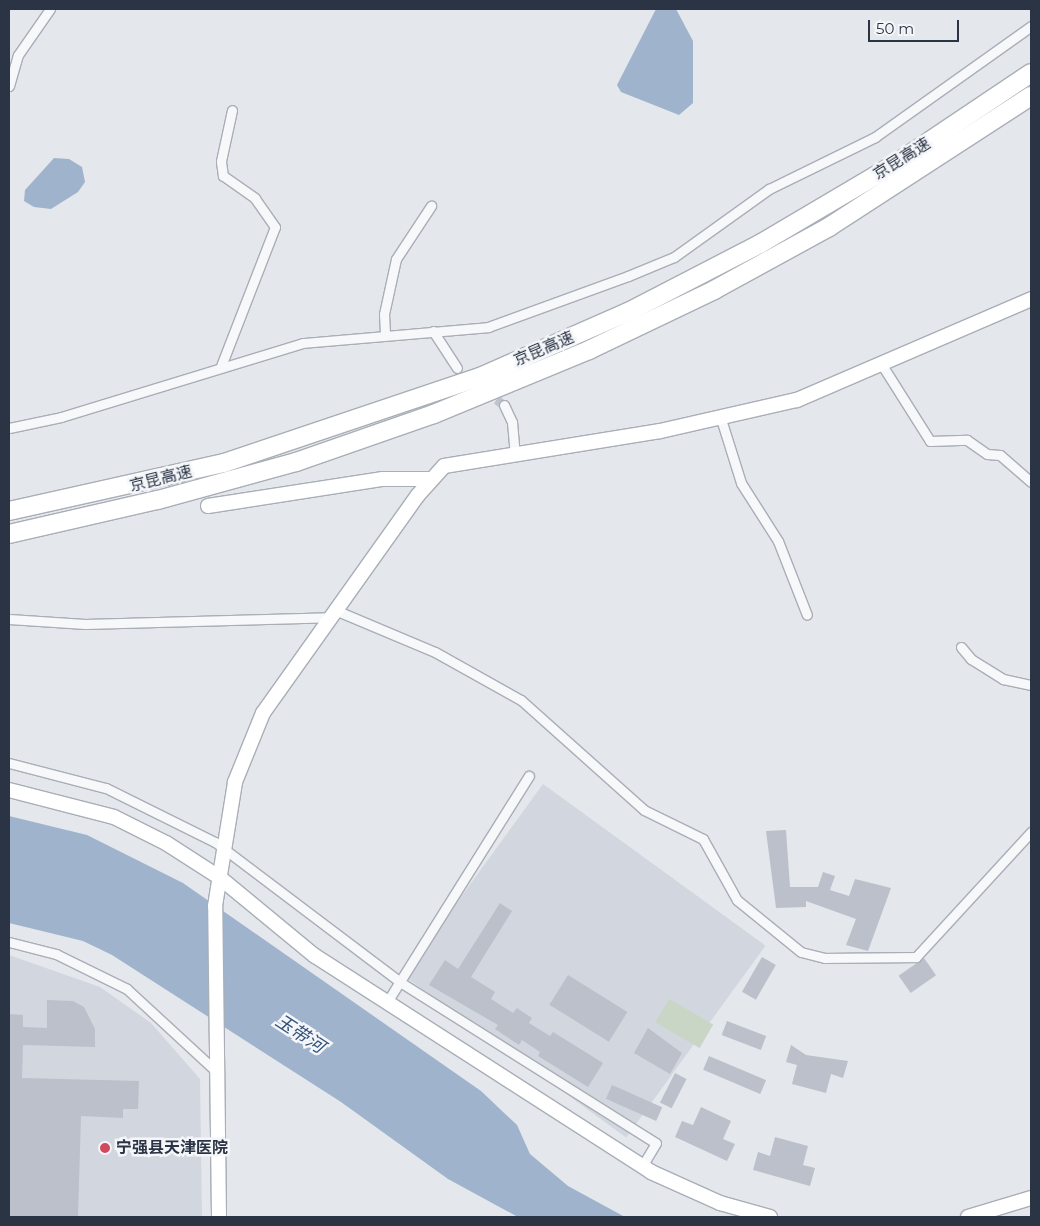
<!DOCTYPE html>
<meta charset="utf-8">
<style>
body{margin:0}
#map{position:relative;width:1040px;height:1226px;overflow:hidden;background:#e4e7ec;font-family:Montserrat,"Noto Sans SC",sans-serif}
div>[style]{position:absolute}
.built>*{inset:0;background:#d2d6de;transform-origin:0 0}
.green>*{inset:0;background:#c9d6c5;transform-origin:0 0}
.water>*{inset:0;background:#9fb4cc}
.building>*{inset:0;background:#bbc0ca;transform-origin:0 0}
.street-tunnel>*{height:9px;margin-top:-4.5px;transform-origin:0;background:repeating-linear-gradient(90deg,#bfc3cb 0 9px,transparent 0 13.5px)}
.roads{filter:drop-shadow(1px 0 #a9aeb7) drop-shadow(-1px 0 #a9aeb7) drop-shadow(0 1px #a9aeb7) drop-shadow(0 -1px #a9aeb7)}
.street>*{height:9px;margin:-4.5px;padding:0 4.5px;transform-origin:4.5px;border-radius:4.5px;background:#f7f8fa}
.secondary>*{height:14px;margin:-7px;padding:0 7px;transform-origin:7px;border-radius:7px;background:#fff}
.highway>*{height:18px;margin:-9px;padding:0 9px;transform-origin:9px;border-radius:9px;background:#fff}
.dots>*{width:14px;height:14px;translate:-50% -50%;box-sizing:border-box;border:2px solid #f4f6f9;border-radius:50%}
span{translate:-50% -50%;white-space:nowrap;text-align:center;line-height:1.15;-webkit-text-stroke:5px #f4f6f9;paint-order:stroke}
.street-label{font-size:16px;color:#2b3445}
.poi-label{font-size:16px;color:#2b3445;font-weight:700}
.left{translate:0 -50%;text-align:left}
.water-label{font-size:18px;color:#34527a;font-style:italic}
.frame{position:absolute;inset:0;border:10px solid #2b3445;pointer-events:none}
.scale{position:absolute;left:868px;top:20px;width:91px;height:22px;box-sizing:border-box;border:2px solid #2b3445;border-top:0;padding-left:6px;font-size:15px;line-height:18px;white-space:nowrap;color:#2b3445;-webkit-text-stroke:4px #f4f6f9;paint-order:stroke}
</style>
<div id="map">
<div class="built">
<div style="left:543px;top:784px;width:275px;height:237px;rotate:36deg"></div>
<div style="clip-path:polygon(9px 955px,100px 987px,151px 1023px,200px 1079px,202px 1217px,9px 1217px)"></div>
</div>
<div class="green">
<div style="left:669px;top:999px;width:51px;height:27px;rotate:30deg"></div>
</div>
<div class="water">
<div style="clip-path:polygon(656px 9px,676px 9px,693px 41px,693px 103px,679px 115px,621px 92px,617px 85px)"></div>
<div style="clip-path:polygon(54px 158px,69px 159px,82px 167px,85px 182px,78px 192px,51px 209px,34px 207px,24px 201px,25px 190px)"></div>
<div style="clip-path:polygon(9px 816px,87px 835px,183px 883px,481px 1091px,517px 1125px,530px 1154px,568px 1186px,625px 1217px,518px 1217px,448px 1179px,341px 1102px,112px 955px,83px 941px,9px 923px)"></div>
</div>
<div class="building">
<div style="clip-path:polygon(786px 830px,790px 887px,818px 887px,823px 872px,835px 876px,830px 890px,849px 896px,855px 879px,891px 888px,868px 951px,846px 945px,856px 919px,806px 901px,806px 907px,776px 908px,766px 831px)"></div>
<div style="clip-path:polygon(500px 903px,512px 911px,471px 977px,495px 992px,491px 999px,513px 1013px,517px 1008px,532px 1018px,529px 1023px,550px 1036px,553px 1032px,603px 1063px,588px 1087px,538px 1056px,540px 1052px,522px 1040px,519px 1045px,495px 1029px,498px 1025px,429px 985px,445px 960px,458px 969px)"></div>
<div style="left:762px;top:957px;width:16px;height:40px;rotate:30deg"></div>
<div style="left:924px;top:958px;width:21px;height:31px;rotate:55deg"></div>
<div style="left:568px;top:975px;width:70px;height:35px;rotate:32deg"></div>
<div style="clip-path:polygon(47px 1000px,73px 1001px,84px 1007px,95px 1029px,95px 1047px,23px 1045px,22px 1078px,139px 1081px,138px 1109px,123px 1109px,123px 1118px,81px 1116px,78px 1217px,9px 1217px,9px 1014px,23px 1015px,23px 1027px,47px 1028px)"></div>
<div style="left:727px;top:1021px;width:42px;height:15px;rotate:21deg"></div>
<div style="clip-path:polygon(648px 1028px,682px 1053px,670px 1074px,634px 1053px)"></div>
<div style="clip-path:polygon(791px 1045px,806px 1055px,848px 1061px,843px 1078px,831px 1074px,826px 1093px,792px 1084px,797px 1065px,786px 1062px)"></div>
<div style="left:709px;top:1056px;width:62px;height:15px;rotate:23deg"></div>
<div style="left:675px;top:1073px;width:13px;height:33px;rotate:27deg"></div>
<div style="left:612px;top:1085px;width:55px;height:15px;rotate:24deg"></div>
<div style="clip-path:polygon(701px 1107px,731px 1121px,723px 1139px,735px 1144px,727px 1161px,675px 1137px,682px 1121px,693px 1125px)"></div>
<div style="clip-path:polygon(775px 1137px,808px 1146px,803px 1165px,815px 1168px,810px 1186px,753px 1170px,758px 1152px,770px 1156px)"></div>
</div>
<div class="street-tunnel">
<div style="left:486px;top:391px;width:23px;rotate:38deg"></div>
</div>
<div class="roads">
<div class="street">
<div style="left:9px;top:86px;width:32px;rotate:-74deg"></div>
<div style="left:18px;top:55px;width:56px;rotate:-55.2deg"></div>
<div style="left:433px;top:331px;width:44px;rotate:57deg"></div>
<div style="left:385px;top:333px;width:19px;rotate:-93deg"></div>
<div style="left:384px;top:314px;width:56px;rotate:-77.7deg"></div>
<div style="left:396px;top:259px;width:64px;rotate:-56.6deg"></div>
<div style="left:882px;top:365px;width:90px;rotate:57.7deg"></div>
<div style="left:930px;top:441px;width:37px;rotate:-2deg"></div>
<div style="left:967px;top:440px;width:24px;rotate:35deg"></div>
<div style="left:987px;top:454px;width:13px;rotate:4deg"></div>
<div style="left:1000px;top:455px;width:41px;rotate:41.1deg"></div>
<div style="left:221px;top:366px;width:149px;rotate:-68.8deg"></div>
<div style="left:275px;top:227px;width:35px;rotate:-125deg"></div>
<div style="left:255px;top:198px;width:39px;rotate:-145deg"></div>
<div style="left:223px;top:176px;width:15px;rotate:-98deg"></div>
<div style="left:221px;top:161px;width:52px;rotate:-77.8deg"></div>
<div style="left:504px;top:405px;width:19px;rotate:65deg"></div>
<div style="left:512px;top:422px;width:33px;rotate:85deg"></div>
<div style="left:721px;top:419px;width:67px;rotate:72.6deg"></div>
<div style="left:741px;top:483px;width:69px;rotate:57.5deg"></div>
<div style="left:778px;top:541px;width:79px;rotate:68.6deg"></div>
<div style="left:9px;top:428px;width:53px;rotate:-11.9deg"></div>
<div style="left:61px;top:417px;width:253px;rotate:-17deg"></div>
<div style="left:303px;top:343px;width:186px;rotate:-4.9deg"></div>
<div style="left:488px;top:327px;width:149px;rotate:-20deg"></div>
<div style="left:628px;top:276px;width:50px;rotate:-22.4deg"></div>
<div style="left:674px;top:257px;width:117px;rotate:-35.6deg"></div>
<div style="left:769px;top:189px;width:118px;rotate:-26.1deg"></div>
<div style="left:875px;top:137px;width:191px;rotate:-35.4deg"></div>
<div style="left:335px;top:610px;width:108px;rotate:22.8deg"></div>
<div style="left:435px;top:652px;width:98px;rotate:29.2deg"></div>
<div style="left:521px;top:700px;width:165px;rotate:41.8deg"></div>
<div style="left:644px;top:810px;width:66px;rotate:26.2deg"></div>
<div style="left:703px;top:839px;width:70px;rotate:60.9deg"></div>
<div style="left:737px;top:900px;width:82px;rotate:39.1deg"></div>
<div style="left:801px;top:952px;width:25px;rotate:14deg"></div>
<div style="left:825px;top:958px;width:91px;rotate:-0.6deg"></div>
<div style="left:916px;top:957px;width:170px;rotate:-47.4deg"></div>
<div style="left:9px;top:619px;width:76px;rotate:3.8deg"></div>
<div style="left:85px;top:624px;width:245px;rotate:-1.6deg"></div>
<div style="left:961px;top:647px;width:16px;rotate:50deg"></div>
<div style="left:971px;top:659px;width:38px;rotate:32deg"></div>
<div style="left:1003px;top:679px;width:29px;rotate:12deg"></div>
<div style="left:9px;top:763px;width:100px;rotate:14.5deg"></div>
<div style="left:106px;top:788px;width:122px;rotate:26.4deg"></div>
<div style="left:215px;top:842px;width:232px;rotate:37.1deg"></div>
<div style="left:400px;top:982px;width:302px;rotate:32.2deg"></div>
<div style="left:656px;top:1143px;width:27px;rotate:121deg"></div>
<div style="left:9px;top:942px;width:49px;rotate:14.3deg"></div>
<div style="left:56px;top:954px;width:79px;rotate:26.2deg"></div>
<div style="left:127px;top:989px;width:125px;rotate:42.7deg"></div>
<div style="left:387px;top:1002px;width:267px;rotate:-57.9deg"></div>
</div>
<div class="secondary">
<div style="left:208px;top:506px;width:177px;rotate:-8.8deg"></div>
<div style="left:383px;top:479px;width:49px"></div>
<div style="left:9px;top:790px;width:108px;rotate:14.4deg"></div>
<div style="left:114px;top:817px;width:58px;rotate:26.6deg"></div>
<div style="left:166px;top:843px;width:63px;rotate:32.7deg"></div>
<div style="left:219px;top:877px;width:124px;rotate:39.5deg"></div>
<div style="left:315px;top:956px;width:399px;rotate:32.7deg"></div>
<div style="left:651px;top:1172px;width:76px;rotate:24.2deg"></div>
<div style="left:720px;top:1203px;width:52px;rotate:15.6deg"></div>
<div style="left:219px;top:1217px;width:311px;rotate:-90.7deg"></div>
<div style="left:215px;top:906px;width:126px;rotate:-80.8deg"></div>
<div style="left:235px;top:782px;width:74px;rotate:-67.9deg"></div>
<div style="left:263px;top:713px;width:267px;rotate:-54.6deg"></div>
<div style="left:418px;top:495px;width:39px;rotate:-48deg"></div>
<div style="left:444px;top:466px;width:219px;rotate:-9.2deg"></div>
<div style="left:660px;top:431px;width:140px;rotate:-12.8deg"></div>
<div style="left:797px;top:400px;width:255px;rotate:-23.3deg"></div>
<div style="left:968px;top:1217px;width:66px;rotate:-16.8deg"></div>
</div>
<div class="highway">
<div style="left:9px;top:511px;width:220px;rotate:-12.6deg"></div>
<div style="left:224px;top:463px;width:272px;rotate:-18.6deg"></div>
<div style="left:482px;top:376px;width:159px;rotate:-23.7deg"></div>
<div style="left:628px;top:312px;width:148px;rotate:-27.3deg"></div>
<div style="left:760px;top:244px;width:159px;rotate:-30.6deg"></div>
<div style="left:897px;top:163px;width:161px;rotate:-33.9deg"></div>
<div style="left:9px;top:534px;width:153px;rotate:-12.9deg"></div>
<div style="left:158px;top:500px;width:143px;rotate:-15.4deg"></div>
<div style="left:296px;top:462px;width:146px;rotate:-19.2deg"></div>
<div style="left:434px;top:414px;width:168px;rotate:-22.4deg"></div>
<div style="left:589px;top:350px;width:139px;rotate:-25.6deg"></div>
<div style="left:714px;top:290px;width:131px;rotate:-28.7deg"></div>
<div style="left:829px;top:227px;width:241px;rotate:-33deg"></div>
</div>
</div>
<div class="dots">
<div style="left:105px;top:1148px;background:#d1495b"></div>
</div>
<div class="street-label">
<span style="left:902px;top:159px;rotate:-32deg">京昆高速</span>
<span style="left:544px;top:349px;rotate:-23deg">京昆高速</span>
<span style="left:161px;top:479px;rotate:-14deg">京昆高速</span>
</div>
<div class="poi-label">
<span class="left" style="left:116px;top:1148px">宁强县天津医院</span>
</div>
<div class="water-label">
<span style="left:300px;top:1034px;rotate:33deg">玉带河</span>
</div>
<div class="frame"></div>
<div class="scale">50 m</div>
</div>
